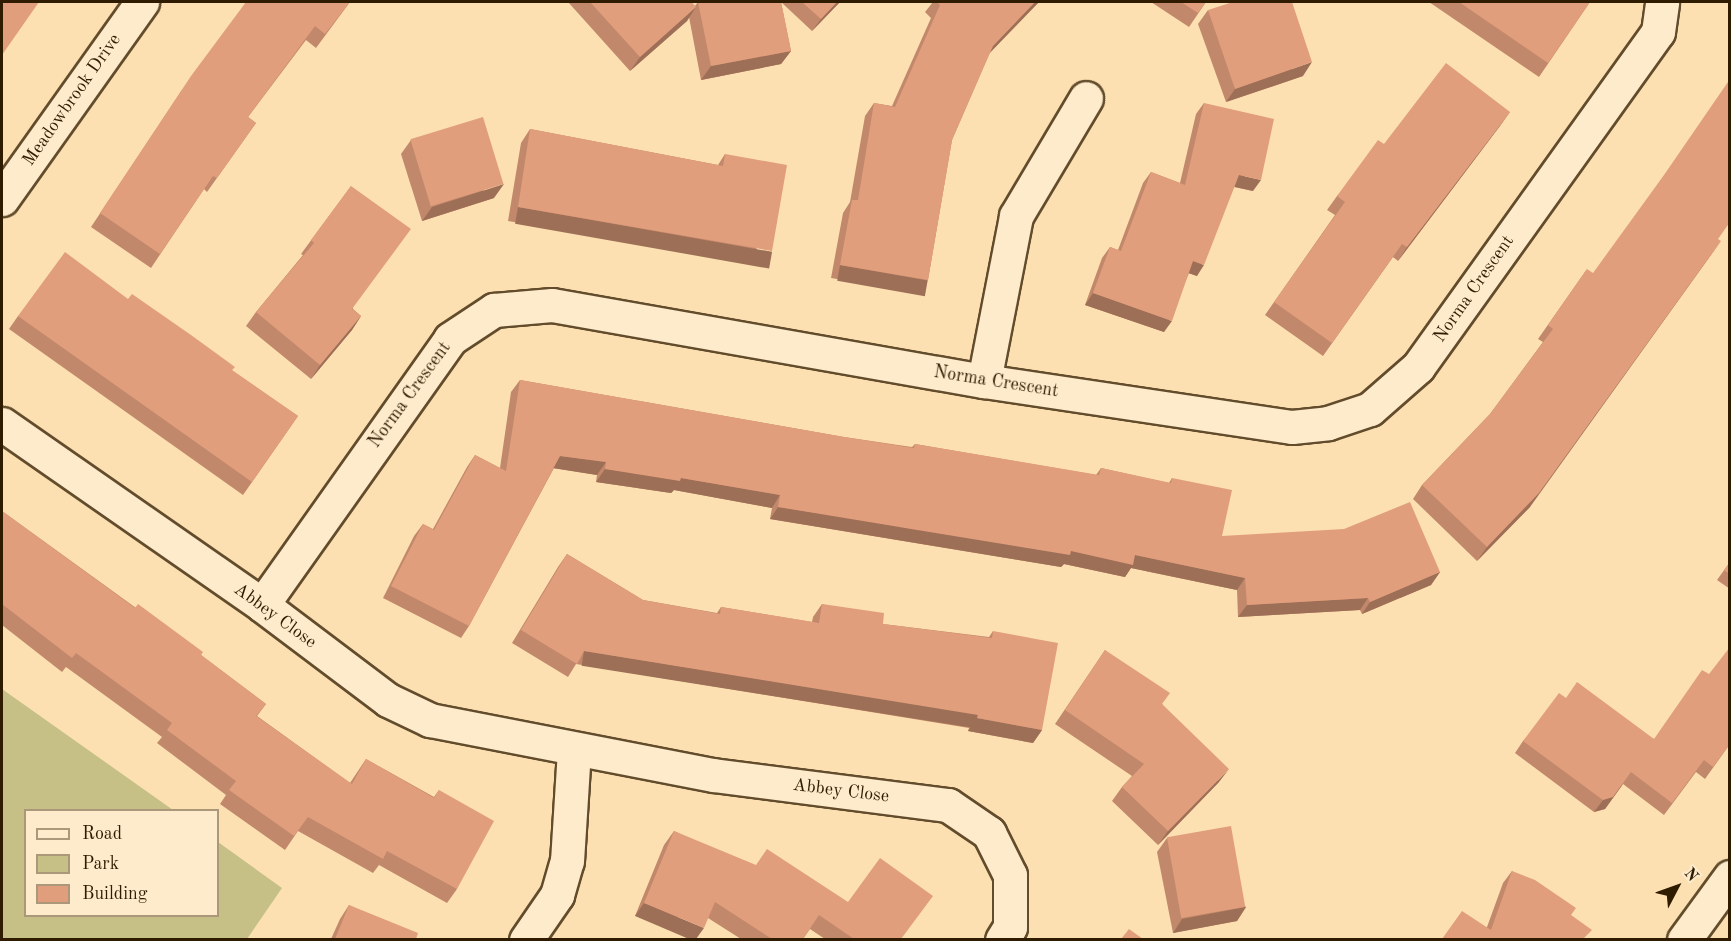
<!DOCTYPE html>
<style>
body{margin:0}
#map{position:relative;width:1731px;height:941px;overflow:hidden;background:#fce0b1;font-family:"Old Standard TT",serif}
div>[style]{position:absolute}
.green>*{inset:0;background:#c7c086}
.roads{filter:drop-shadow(2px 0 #624c2c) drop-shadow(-2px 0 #624c2c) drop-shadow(0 2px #624c2c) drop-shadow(0 -2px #624c2c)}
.minor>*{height:33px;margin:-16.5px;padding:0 16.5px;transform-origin:16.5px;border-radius:16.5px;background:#fdebcc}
.tertiary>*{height:33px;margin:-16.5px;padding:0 16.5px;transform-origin:16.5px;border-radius:16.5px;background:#fdebcc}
.wall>*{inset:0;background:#c2886b}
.shaded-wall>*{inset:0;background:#9e6f57;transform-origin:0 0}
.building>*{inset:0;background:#e19e7c;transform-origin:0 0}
span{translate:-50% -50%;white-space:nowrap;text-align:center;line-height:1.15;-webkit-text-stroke:6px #fdebcc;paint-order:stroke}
.street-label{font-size:18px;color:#2f1b00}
.frame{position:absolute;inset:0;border:3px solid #2f1b00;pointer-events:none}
.legend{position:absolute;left:24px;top:809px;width:195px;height:108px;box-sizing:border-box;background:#fdebcc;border:2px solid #ab987a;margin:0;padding:8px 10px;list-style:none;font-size:18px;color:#2f1b00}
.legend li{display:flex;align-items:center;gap:12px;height:30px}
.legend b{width:30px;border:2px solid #ab987a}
.north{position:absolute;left:1647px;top:857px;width:60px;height:60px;-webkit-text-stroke:4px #fdebcc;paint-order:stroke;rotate:49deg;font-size:16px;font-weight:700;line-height:24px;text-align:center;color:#2f1b00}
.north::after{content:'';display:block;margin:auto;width:21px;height:27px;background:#2f1b00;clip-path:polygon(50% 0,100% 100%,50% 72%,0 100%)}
</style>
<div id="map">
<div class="green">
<div style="clip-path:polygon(2px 689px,173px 810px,26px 810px,26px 916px,218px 916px,218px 842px,282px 888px,247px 939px,2px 939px)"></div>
</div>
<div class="roads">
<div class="minor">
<div style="left:984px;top:381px;width:168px;rotate:-79deg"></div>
<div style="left:1016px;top:216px;width:137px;rotate:-59.3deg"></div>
<div style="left:2px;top:424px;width:317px;rotate:34.8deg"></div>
<div style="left:262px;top:605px;width:158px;rotate:37deg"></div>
<div style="left:388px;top:700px;width:47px;rotate:25.5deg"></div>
<div style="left:430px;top:720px;width:288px;rotate:11deg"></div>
<div style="left:713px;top:775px;width:237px;rotate:7.3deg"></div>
<div style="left:948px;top:805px;width:50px;rotate:34.3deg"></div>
<div style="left:989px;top:833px;width:47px;rotate:63.4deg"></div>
<div style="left:1010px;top:875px;width:52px;rotate:90deg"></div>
<div style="left:1010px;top:927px;width:15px;rotate:122deg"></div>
<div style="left:262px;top:605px;width:326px;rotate:-54.7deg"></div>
<div style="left:450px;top:339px;width:53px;rotate:-33.4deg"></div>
<div style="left:494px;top:310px;width:58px;rotate:-4.9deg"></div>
<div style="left:552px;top:305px;width:439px;rotate:10deg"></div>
<div style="left:984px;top:381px;width:311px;rotate:8.5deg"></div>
<div style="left:1292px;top:427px;width:36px;rotate:-6deg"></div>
<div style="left:1328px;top:423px;width:44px;rotate:-18.4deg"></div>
<div style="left:1370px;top:409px;width:64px;rotate:-41.2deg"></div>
<div style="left:1418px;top:367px;width:412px;rotate:-54.4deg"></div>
<div style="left:1658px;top:32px;width:30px;rotate:-82deg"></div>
<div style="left:526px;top:940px;width:55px;rotate:-55.4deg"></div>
<div style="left:557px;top:895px;width:35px;rotate:-74deg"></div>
<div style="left:567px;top:861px;width:111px;rotate:-86.4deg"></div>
<div style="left:1684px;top:940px;width:78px;rotate:-53.9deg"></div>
</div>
<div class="tertiary">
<div style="left:2px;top:199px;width:242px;rotate:-54.6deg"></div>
</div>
</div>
<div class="wall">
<div style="clip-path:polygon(350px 2px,316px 48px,306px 40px,248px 117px,256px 123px,207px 192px,204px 189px,151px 268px,91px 227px,182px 90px)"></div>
<div style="clip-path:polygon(568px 2px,691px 2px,695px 6px,698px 2px,840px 2px,812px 31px,781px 2px,791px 51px,781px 64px,701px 80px,689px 17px,687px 21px,630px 71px)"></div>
<div style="clip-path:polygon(933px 2px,1039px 2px,990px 52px,952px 140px,928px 280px,919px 293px,831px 278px,843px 213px,850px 202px,865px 116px,874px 103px,892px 106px,931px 18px,925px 12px)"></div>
<div style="clip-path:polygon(1151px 2px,1206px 2px,1189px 27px)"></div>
<div style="clip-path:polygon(1429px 2px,1590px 2px,1539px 77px)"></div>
<div style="clip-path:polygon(1208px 10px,1303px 76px,1226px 102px,1198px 24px)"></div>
<div style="clip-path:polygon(1204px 103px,1253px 191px,1234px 187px,1197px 276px,1189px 273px,1164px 332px,1085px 305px,1102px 258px,1110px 247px,1118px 250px,1143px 183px,1151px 172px,1180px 183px,1196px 114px)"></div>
<div style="clip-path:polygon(1510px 112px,1398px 261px,1393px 257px,1323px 356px,1265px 315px,1335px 215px,1327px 210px,1337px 196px,1384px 144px)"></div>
<div style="clip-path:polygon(530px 129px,718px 165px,725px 154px,762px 265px,508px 221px,521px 143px)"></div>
<div style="clip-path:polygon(411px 140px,494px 198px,422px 221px,401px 154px)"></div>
<div style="clip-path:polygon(351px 186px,353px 309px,361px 316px,352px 330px,311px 379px,246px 326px,256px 312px,303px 255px,301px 254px)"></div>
<div style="clip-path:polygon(1587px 269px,1530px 507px,1477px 561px,1413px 499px,1422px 485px,1490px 414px,1543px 342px,1538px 339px)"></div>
<div style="clip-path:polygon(128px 299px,298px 416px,243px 495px,9px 329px,18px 316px)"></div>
<div style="clip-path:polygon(520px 380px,844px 437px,912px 447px,915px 444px,1096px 475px,1101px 468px,1169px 483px,1172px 478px,1222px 536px,1440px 572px,1431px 585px,1362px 614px,1360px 610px,1238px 617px,1237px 590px,1131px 568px,1125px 577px,1064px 564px,1061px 567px,770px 519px,772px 508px,674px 490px,671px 493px,596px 482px,597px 475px,554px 468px,469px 626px,461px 638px,383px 598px,414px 536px,423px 524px,433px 529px,467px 467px,475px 455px,500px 468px,511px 392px)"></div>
<div style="clip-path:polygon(2px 511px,201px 655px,266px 704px,257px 716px,350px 783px,366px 759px,434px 797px,439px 790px,457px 889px,447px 903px,379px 865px,373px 873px,298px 831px,285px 850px,220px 804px,226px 795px,157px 743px,162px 737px,66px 667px,62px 672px,2px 625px)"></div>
<div style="clip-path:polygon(567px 554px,643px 600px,717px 613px,721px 607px,812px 622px,813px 617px,822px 604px,883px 624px,989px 637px,993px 631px,1042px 730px,1033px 743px,968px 731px,969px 728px,576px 664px,568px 677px,512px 643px,558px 567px)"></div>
<div style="clip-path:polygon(1730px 562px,1730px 589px,1717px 580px)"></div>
<div style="clip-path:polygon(1105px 650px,1162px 704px,1219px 782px,1158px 845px,1112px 801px,1122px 787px,1132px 776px,1055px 724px)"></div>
<div style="clip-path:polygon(1566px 698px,1654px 739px,1730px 744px,1705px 779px,1696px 772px,1664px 815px,1623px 784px,1605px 809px,1594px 812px,1515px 753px,1523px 741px)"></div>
<div style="clip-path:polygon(674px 831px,901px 939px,825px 939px,810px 929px,803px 939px,741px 939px,708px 918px,635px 916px,664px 845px)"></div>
<div style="clip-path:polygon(1167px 838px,1246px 907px,1237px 921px,1173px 933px,1157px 852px)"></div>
<div style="clip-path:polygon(1512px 871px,1571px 915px,1442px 939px,1487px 927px,1503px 883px)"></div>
<div style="clip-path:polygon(349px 905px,416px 939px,331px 939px,340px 919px)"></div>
</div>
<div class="shaded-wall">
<div style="clip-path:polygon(837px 2px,840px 2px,812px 31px,821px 19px)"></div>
<div style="clip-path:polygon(1035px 2px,1039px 2px,984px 59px,993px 46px)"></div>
<div style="clip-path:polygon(696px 7px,687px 21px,630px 71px,640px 57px)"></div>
<div style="clip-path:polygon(791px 51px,781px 64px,701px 80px,711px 66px)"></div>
<div style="clip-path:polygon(1312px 62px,1303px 76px,1226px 102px,1235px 89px)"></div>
<div style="clip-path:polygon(1510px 112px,1500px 126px,1398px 261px,1407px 247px)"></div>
<div style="clip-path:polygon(1239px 175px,1261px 180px,1253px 191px,1231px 186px)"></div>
<div style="clip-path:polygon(504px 184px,494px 198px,422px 221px,432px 207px)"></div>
<div style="left:518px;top:207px;width:258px;height:17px;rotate:10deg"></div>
<div style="clip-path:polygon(1721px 241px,1530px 507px,1477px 561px,1487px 547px)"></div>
<div style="clip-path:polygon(1193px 261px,1204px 265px,1197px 276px,1185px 272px)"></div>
<div style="left:840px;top:265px;width:89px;height:16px;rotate:10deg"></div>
<div style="clip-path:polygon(1093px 293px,1172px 321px,1164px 332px,1085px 305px)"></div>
<div style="clip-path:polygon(361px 316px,352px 330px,311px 379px,320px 365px)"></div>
<div style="clip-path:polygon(560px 456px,606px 462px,597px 475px,552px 468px)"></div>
<div style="clip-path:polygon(605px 469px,681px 478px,780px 495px,772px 508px,674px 490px,671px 493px,596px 482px)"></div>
<div style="clip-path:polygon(778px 507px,1071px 551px,1135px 555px,1245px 578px,1237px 590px,1131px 568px,1125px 577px,1064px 564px,1061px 567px,770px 519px)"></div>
<div style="clip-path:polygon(1440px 572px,1431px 585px,1362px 614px,1370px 602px)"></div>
<div style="clip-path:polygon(1368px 598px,1360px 610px,1238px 617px,1247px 605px)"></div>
<div style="left:584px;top:651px;width:399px;height:15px;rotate:9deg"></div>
<div style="clip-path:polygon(977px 718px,1042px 730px,1033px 743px,968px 731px)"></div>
<div style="clip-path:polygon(1229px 769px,1219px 782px,1158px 845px,1168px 831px)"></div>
<div style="clip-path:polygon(1623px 784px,1605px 809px,1594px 812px,1603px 800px)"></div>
<div style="clip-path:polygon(644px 903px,704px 928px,696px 939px,689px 939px,635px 916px)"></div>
<div style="clip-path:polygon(1246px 907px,1237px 921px,1173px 933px,1182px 919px)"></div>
</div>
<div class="building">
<div style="clip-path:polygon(2px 2px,39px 2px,2px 55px)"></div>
<div style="clip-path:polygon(246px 2px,350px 2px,325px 34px,315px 26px,248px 117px,256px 123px,217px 178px,213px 176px,160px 254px,100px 213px,191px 76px)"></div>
<div style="clip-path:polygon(590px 2px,691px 2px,696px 7px,640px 57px)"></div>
<div style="clip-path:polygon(698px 2px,781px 2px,791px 51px,711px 66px)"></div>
<div style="clip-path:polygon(802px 2px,837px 2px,821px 19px)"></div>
<div style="clip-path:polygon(937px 2px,1035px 2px,993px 46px,952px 140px,928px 280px,840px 265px,852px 200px,858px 200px,874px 103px,895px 107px,940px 5px)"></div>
<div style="clip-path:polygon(1181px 2px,1206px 2px,1198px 13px)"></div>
<div style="clip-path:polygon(1233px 2px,1292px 2px,1312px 62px,1235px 89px,1208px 10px)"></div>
<div style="clip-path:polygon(1459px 2px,1590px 2px,1548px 63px)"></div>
<div style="clip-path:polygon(1446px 63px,1510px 112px,1407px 247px,1402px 244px,1332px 343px,1274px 302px,1345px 202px,1337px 196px,1378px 140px,1384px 144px)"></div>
<div style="clip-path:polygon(1730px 79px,1730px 222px,1718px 239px,1721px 241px,1539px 493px,1487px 547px,1422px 485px,1490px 414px,1553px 329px,1548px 325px,1587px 269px,1593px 273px,1664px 175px)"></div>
<div style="clip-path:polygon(1204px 103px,1274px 119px,1261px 180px,1239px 175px,1204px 265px,1193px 261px,1172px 321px,1093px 293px,1110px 247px,1121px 251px,1151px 172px,1185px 185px)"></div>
<div style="left:483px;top:117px;width:70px;height:76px;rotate:73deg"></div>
<div style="clip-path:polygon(530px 129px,723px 166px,725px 154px,787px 165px,772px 251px,518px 207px)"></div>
<div style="clip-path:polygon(351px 186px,411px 229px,352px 309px,361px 316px,320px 365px,256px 312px,314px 243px,311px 240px)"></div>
<div style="clip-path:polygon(65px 252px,128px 299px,132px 294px,191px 335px,235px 367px,232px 370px,298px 416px,252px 482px,18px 316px)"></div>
<div style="clip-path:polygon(520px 380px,844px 437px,914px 448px,915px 444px,1099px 475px,1101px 468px,1171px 483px,1172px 478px,1232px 490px,1222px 536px,1344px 529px,1410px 502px,1440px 572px,1370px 602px,1368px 598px,1247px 605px,1245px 578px,1135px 555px,1133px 565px,1071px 551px,1070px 555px,778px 507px,780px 495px,681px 478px,680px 481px,605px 469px,606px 462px,560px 456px,469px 626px,391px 586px,423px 524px,434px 530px,475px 455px,506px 471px)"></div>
<div style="clip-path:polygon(2px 511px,135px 608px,138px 604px,203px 652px,201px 655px,266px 704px,256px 716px,352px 784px,366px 759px,434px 798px,439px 790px,494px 821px,457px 889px,387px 851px,383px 859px,308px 817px,294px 836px,229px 790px,236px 781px,167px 730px,172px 723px,76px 653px,72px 658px,2px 604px)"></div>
<div style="clip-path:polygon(567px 554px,643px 600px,720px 614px,721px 607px,819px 623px,822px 604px,884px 613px,883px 624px,992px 638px,993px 631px,1058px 643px,1042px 730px,977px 718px,978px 715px,584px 651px,577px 664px,521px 630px)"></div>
<div style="clip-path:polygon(1730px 562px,1730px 574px,1724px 570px)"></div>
<div style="clip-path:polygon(1730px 647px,1730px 744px,1713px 767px,1704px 760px,1672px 803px,1631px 772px,1613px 797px,1603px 800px,1523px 741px,1559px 693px,1566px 698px,1577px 682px,1654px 739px,1702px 670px,1709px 674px)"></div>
<div style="clip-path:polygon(1105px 650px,1170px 693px,1162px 704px,1229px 769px,1168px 831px,1122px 787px,1144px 764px,1065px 710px)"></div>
<div style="left:1231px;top:826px;width:82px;height:65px;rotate:80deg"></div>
<div style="clip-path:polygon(674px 831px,756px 865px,767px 849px,848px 902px,880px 858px,933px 896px,901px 939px,854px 939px,819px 915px,803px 939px,772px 939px,715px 902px,704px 928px,644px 903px)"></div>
<div style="clip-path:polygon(1512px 871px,1535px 880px,1576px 908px,1571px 915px,1592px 930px,1583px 939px,1442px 939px,1462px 911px,1491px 930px)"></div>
<div style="clip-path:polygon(349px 905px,418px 933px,416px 939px,335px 939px)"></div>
<div style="clip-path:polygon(1129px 929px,1143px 939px,1121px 939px)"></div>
</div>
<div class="street-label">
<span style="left:72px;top:100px;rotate:-55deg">Meadowbrook Drive</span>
<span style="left:1474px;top:289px;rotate:-55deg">Norma Crescent</span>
<span style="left:996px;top:382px;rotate:9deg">Norma Crescent</span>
<span style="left:410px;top:395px;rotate:-54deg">Norma Crescent</span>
<span style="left:275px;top:616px;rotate:36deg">Abbey Close</span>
<span style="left:841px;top:791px;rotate:7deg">Abbey Close</span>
</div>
<div class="frame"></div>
<ul class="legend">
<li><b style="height:8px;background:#fdebcc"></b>Road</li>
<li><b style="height:16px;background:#c7c086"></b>Park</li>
<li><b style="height:16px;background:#e19e7c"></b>Building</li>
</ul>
<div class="north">N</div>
</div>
